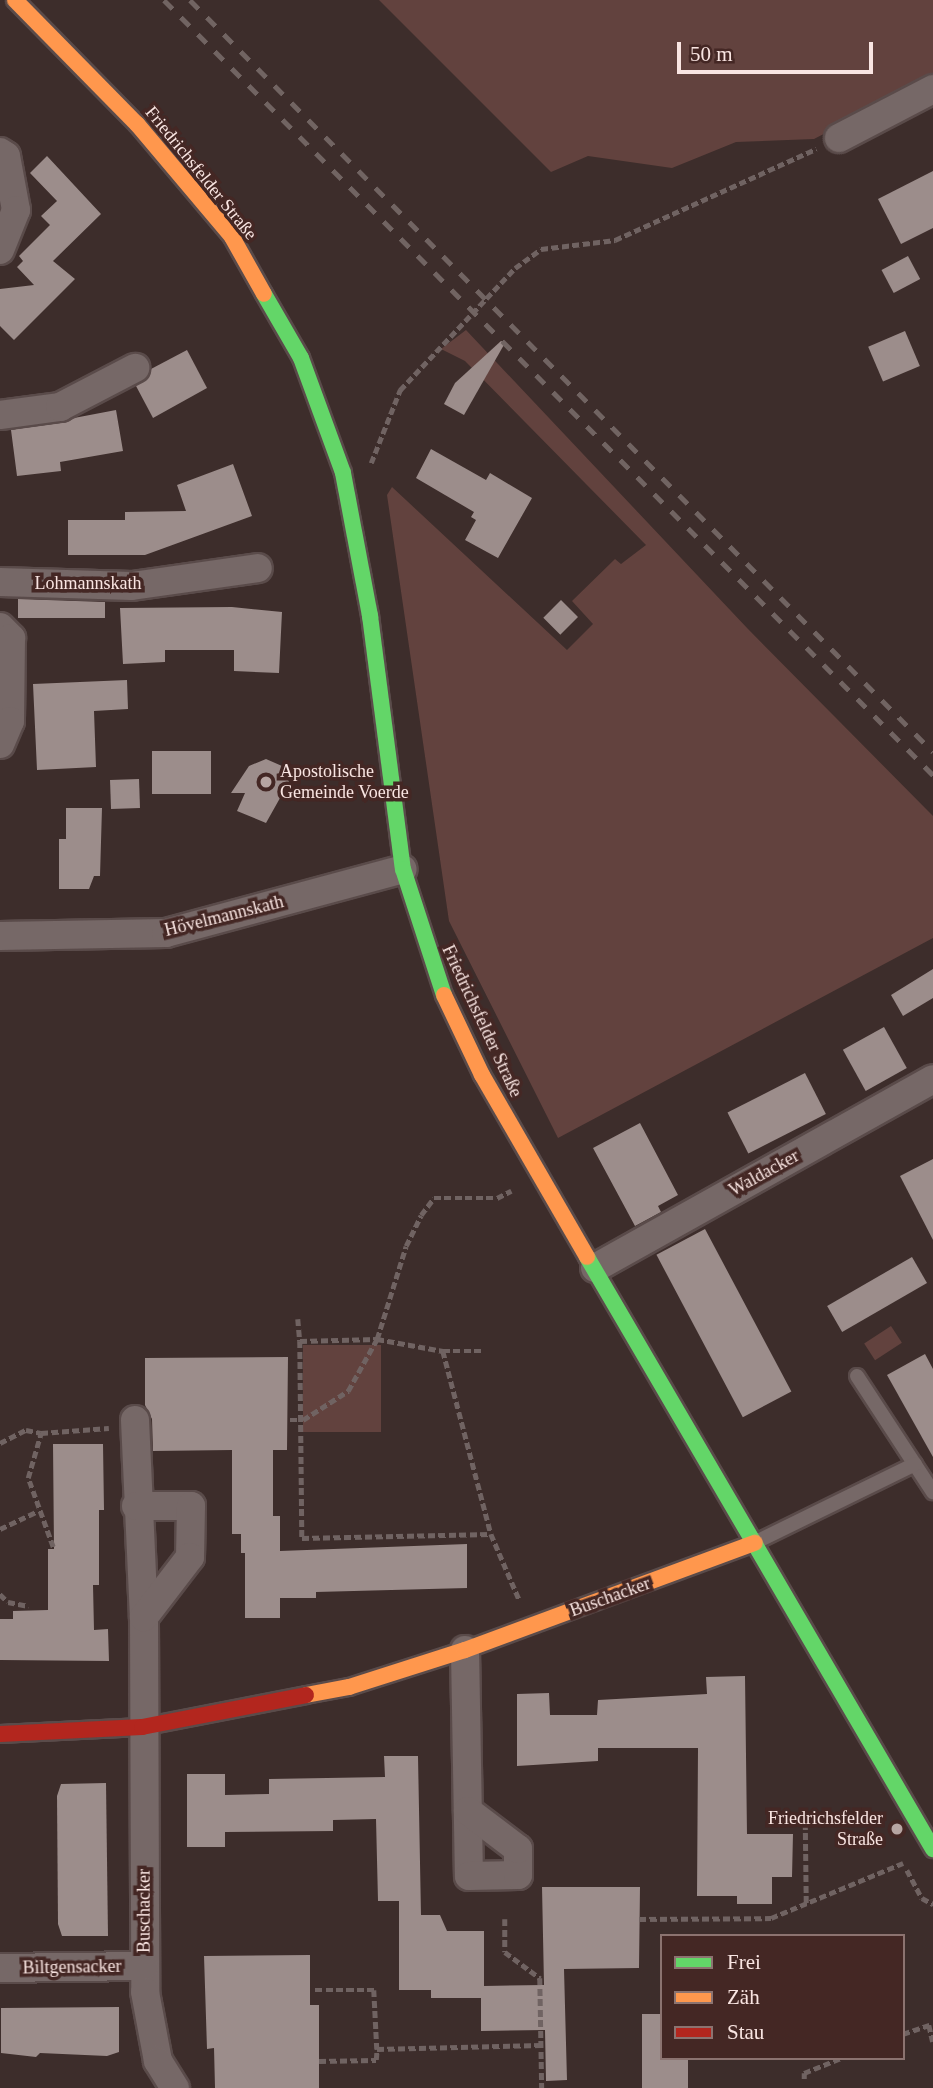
<!DOCTYPE html>
<meta charset="utf-8">
<style>
body{margin:0}
#map{position:relative;width:933px;height:2088px;overflow:hidden;background:#3d2d2b;font-family:"Times New Roman",serif}
div>[style]{position:absolute}
.green>*{inset:0;background:#62423e;transform-origin:0 0}
.building>*{inset:0;background:#9c8d8b;transform-origin:0 0}
.path>*{height:4.5px;margin-top:-2.25px;transform-origin:0;background:repeating-linear-gradient(90deg,#706362 0 7px,transparent 0 10.5px)}
.roads{filter:drop-shadow(2px 0 #5a4b4a) drop-shadow(-2px 0 #5a4b4a) drop-shadow(0 2px #5a4b4a) drop-shadow(0 -2px #5a4b4a)}
.lane>*{height:14px;margin:-7px;padding:0 7px;transform-origin:7px;border-radius:7px;background:#766867}
.street>*{height:28px;margin:-14px;padding:0 14px;transform-origin:14px;border-radius:14px;background:#766867}
.fast>*{height:16px;margin:-8px;padding:0 8px;transform-origin:8px;border-radius:8px;background:#63d668}
.slow>*{height:16px;margin:-8px;padding:0 8px;transform-origin:8px;border-radius:8px;background:#ff974d}
.jam>*{height:16px;margin:-8px;padding:0 8px;transform-origin:8px;border-radius:8px;background:#b3261e}
.rail>*{height:5px;margin-top:-2.5px;transform-origin:0;background:repeating-linear-gradient(90deg,#716462 0 12px,transparent 0 24px)}
.dots>*{width:19px;height:19px;translate:-50% -50%;box-sizing:border-box;border:4px solid #442724;border-radius:50%}
span{translate:-50% -50%;white-space:nowrap;text-align:center;line-height:1.15;-webkit-text-stroke:7px #442724;paint-order:stroke}
.street-label{font-size:18px;color:#f9e5e2}
.poi-label{font-size:18px;color:#f9e5e2}
.left{translate:0 -50%;text-align:left}
.right{translate:-100% -50%;text-align:right}
.legend{position:absolute;left:660px;top:1934px;width:245px;height:126px;box-sizing:border-box;background:#442724;border:2px solid #8c7370;margin:0;padding:9px 12px;list-style:none;font-size:21px;color:#f9e5e2}
.legend li{display:flex;align-items:center;gap:14px;height:35px}
.legend b{width:35px;border:2px solid #8c7370}
.scale{position:absolute;left:677px;top:42px;width:196px;height:32px;box-sizing:border-box;border:4px solid #f9e5e2;border-top:0;padding-left:9px;font-size:21px;line-height:24px;white-space:nowrap;color:#f9e5e2;-webkit-text-stroke:5px #442724;paint-order:stroke}
</style>
<div id="map">
<div class="green">
<div style="clip-path:polygon(379px 0,933px 0,933px 77px,814px 139px,736px 142px,672px 168px,588px 156px,551px 172px)"></div>
<div style="clip-path:polygon(466px 330px,748px 629px,933px 816px,933px 938px,558px 1138px,449px 921px,387px 495px,392px 487px,567px 650px,593px 624px,572px 601px,615px 559px,621px 564px,646px 545px,465px 361px,441px 349px)"></div>
<div style="left:891px;top:1326px;width:20px;height:32px;rotate:57deg"></div>
<div style="left:381px;top:1345px;width:87px;height:78px;rotate:90deg"></div>
</div>
<div class="building">
<div style="clip-path:polygon(47px 156px,101px 214px,53px 261px,75px 279px,14px 340px,0 326px,0 289px,34px 285px,17px 267px,23px 261px,19px 256px,50px 225px,41px 216px,57px 201px,30px 173px)"></div>
<div style="clip-path:polygon(933px 171px,933px 228px,901px 244px,878px 199px)"></div>
<div style="left:908px;top:256px;width:26px;height:30px;rotate:62deg"></div>
<div style="left:905px;top:331px;width:38px;height:40px;rotate:67deg"></div>
<div style="clip-path:polygon(501px 341px,505px 343px,464px 415px,444px 404px,455px 383px)"></div>
<div style="clip-path:polygon(187px 350px,207px 388px,153px 418px,136px 386px,151px 369px)"></div>
<div style="clip-path:polygon(116px 410px,123px 451px,60px 462px,61px 471px,17px 476px,11px 430px)"></div>
<div style="clip-path:polygon(431px 449px,486px 480px,490px 473px,532px 498px,498px 558px,465px 540px,476px 520px,471px 517px,474px 512px,416px 478px)"></div>
<div style="clip-path:polygon(233px 464px,252px 516px,145px 555px,68px 555px,68px 520px,125px 520px,125px 512px,186px 511px,177px 485px)"></div>
<div style="clip-path:polygon(18px 599px,105px 602px,105px 618px,18px 618px)"></div>
<div style="left:561px;top:600px;width:24px;height:25px;rotate:45deg"></div>
<div style="clip-path:polygon(232px 607px,282px 612px,279px 673px,234px 671px,234px 650px,165px 650px,165px 662px,123px 664px,120px 608px)"></div>
<div style="clip-path:polygon(127px 680px,128px 709px,94px 711px,96px 767px,37px 770px,33px 684px)"></div>
<div style="left:152px;top:751px;width:59px;height:43px"></div>
<div style="clip-path:polygon(266px 759px,282px 766px,289px 782px,266px 823px,237px 811px,245px 793px,231px 793px,249px 766px)"></div>
<div style="left:139px;top:779px;width:29px;height:29px;rotate:88deg"></div>
<div style="clip-path:polygon(66px 808px,102px 808px,100px 876px,94px 876px,89px 889px,59px 889px,59px 839px,66px 839px)"></div>
<div style="clip-path:polygon(933px 969px,933px 998px,903px 1016px,891px 995px)"></div>
<div style="left:884px;top:1027px;width:47px;height:47px;rotate:61deg"></div>
<div style="left:805px;top:1073px;width:46px;height:87px;rotate:63deg"></div>
<div style="clip-path:polygon(640px 1123px,678px 1195px,658px 1206px,661px 1212px,635px 1226px,593px 1148px)"></div>
<div style="clip-path:polygon(933px 1159px,933px 1240px,900px 1176px)"></div>
<div style="left:705px;top:1229px;width:184px;height:55px;rotate:62deg"></div>
<div style="left:912px;top:1257px;width:30px;height:98px;rotate:60deg"></div>
<div style="clip-path:polygon(925px 1354px,933px 1369px,933px 1457px,887px 1375px)"></div>
<div style="clip-path:polygon(288px 1357px,287px 1450px,273px 1450px,273px 1516px,280px 1516px,280px 1551px,467px 1544px,467px 1588px,316px 1592px,316px 1598px,280px 1598px,280px 1618px,245px 1618px,245px 1553px,241px 1553px,241px 1534px,232px 1534px,232px 1450px,153px 1451px,152px 1419px,145px 1405px,145px 1358px)"></div>
<div style="clip-path:polygon(53px 1444px,103px 1444px,104px 1510px,99px 1510px,99px 1585px,93px 1585px,94px 1630px,108px 1629px,109px 1661px,0 1660px,0 1619px,13px 1619px,13px 1611px,48px 1610px,48px 1549px,54px 1549px)"></div>
<div style="clip-path:polygon(745px 1676px,747px 1834px,793px 1834px,792px 1877px,772px 1877px,772px 1904px,737px 1904px,737px 1896px,697px 1896px,698px 1748px,598px 1748px,598px 1761px,517px 1766px,517px 1694px,549px 1693px,550px 1715px,597px 1715px,598px 1700px,707px 1694px,706px 1677px)"></div>
<div style="clip-path:polygon(384px 1756px,418px 1756px,421px 1915px,440px 1915px,447px 1931px,484px 1931px,484px 1986px,544px 1985px,542px 1887px,640px 1887px,639px 1968px,564px 1969px,567px 2080px,546px 2081px,545px 2030px,481px 2031px,481px 1998px,431px 1998px,431px 1990px,399px 1990px,399px 1901px,378px 1901px,376px 1819px,333px 1820px,333px 1831px,225px 1832px,225px 1847px,187px 1847px,187px 1774px,225px 1774px,225px 1795px,269px 1794px,269px 1779px,385px 1777px)"></div>
<div style="clip-path:polygon(106px 1783px,108px 1936px,62px 1936px,58px 1924px,57px 1796px,61px 1784px)"></div>
<div style="clip-path:polygon(310px 1955px,310px 2005px,319px 2005px,319px 2088px,215px 2088px,214px 2048px,207px 2049px,204px 1956px)"></div>
<div style="clip-path:polygon(119px 2007px,119px 2052px,107px 2056px,40px 2053px,36px 2057px,1px 2053px,1px 2008px)"></div>
<div style="clip-path:polygon(642px 2014px,662px 2014px,662px 2058px,688px 2058px,688px 2088px,642px 2088px)"></div>
</div>
<div class="path">
<div style="left:371px;top:463px;width:79px;rotate:-68.3deg"></div>
<div style="left:400px;top:390px;width:168px;rotate:-46.7deg"></div>
<div style="left:515px;top:268px;width:32px;rotate:-36deg"></div>
<div style="left:541px;top:249px;width:75px;rotate:-6.9deg"></div>
<div style="left:615px;top:240px;width:221px;rotate:-24.4deg"></div>
<div style="left:298px;top:1319px;width:22px;rotate:85deg"></div>
<div style="left:300px;top:1341px;width:77px;rotate:-1.5deg"></div>
<div style="left:377px;top:1339px;width:67px;rotate:10.3deg"></div>
<div style="left:443px;top:1351px;width:189px;rotate:75.3deg"></div>
<div style="left:491px;top:1534px;width:71px;rotate:66.7deg"></div>
<div style="left:300px;top:1341px;width:197px;rotate:89.4deg"></div>
<div style="left:302px;top:1538px;width:189px;rotate:-1.2deg"></div>
<div style="left:443px;top:1351px;width:38px"></div>
<div style="left:290px;top:1420px;width:13px"></div>
<div style="left:303px;top:1420px;width:54px;rotate:-32.8deg"></div>
<div style="left:348px;top:1391px;width:60px;rotate:-60.9deg"></div>
<div style="left:377px;top:1339px;width:97px;rotate:-72.7deg"></div>
<div style="left:406px;top:1246px;width:34px;rotate:-64deg"></div>
<div style="left:421px;top:1215px;width:21px;rotate:-53deg"></div>
<div style="left:434px;top:1198px;width:63px"></div>
<div style="left:497px;top:1198px;width:16px;rotate:-27deg"></div>
<div style="left:0;top:1443px;width:29px;rotate:-27deg"></div>
<div style="left:26px;top:1430px;width:15px;rotate:11deg"></div>
<div style="left:0;top:1529px;width:42px;rotate:-25.3deg"></div>
<div style="left:53px;top:1547px;width:73px;rotate:-109.9deg"></div>
<div style="left:28px;top:1478px;width:47px;rotate:-73.9deg"></div>
<div style="left:41px;top:1433px;width:68px;rotate:-4.2deg"></div>
<div style="left:0;top:1594px;width:11px;rotate:45deg"></div>
<div style="left:8px;top:1602px;width:21px;rotate:11deg"></div>
<div style="left:907px;top:1870px;width:32px;rotate:62deg"></div>
<div style="left:922px;top:1898px;width:13px;rotate:29deg"></div>
<div style="left:806px;top:1903px;width:83px;rotate:-90.7deg"></div>
<div style="left:805px;top:1820px;width:73px;rotate:-0.8deg"></div>
<div style="left:505px;top:1919px;width:33px;rotate:90deg"></div>
<div style="left:505px;top:1952px;width:44px;rotate:36.6deg"></div>
<div style="left:540px;top:1978px;width:110px;rotate:89deg"></div>
<div style="left:639px;top:1919px;width:132px;rotate:-0.4deg"></div>
<div style="left:771px;top:1918px;width:143px;rotate:-22.6deg"></div>
<div style="left:315px;top:1990px;width:59px"></div>
<div style="left:374px;top:1990px;width:59px;rotate:87.1deg"></div>
<div style="left:903px;top:2034px;width:28px;rotate:-19deg"></div>
<div style="left:929px;top:2025px;width:17px;rotate:77deg"></div>
<div style="left:319px;top:2061px;width:57px;rotate:-1deg"></div>
<div style="left:376px;top:2060px;width:11px;rotate:-85deg"></div>
<div style="left:377px;top:2049px;width:165px;rotate:-1.4deg"></div>
<div style="left:804px;top:2079px;width:6px;rotate:-90deg"></div>
<div style="left:804px;top:2073px;width:40px;rotate:-22deg"></div>
</div>
<div class="roads">
<div class="lane">
<div style="left:857px;top:1376px;width:139px;rotate:56.8deg"></div>
<div style="left:756px;top:1542px;width:177px;rotate:-26.1deg"></div>
</div>
<div class="street">
<div style="left:839px;top:138px;width:106px;rotate:-27.5deg"></div>
<div style="left:0;top:152px;width:7px;rotate:34deg"></div>
<div style="left:6px;top:156px;width:55px;rotate:79.5deg"></div>
<div style="left:16px;top:210px;width:43px;rotate:111.8deg"></div>
<div style="left:0;top:415px;width:61px;rotate:-7.6deg"></div>
<div style="left:60px;top:407px;width:85px;rotate:-27.5deg"></div>
<div style="left:0;top:582px;width:132px;rotate:1.7deg"></div>
<div style="left:132px;top:586px;width:127px;rotate:-8.1deg"></div>
<div style="left:0;top:627px;width:16px;rotate:45deg"></div>
<div style="left:11px;top:638px;width:83px;rotate:90.7deg"></div>
<div style="left:10px;top:721px;width:25px;rotate:113deg"></div>
<div style="left:0;top:936px;width:166px;rotate:-1deg"></div>
<div style="left:166px;top:933px;width:245px;rotate:-15.1deg"></div>
<div style="left:595px;top:1268px;width:387px;rotate:-29.2deg"></div>
<div style="left:135px;top:1420px;width:197px;rotate:87.4deg"></div>
<div style="left:144px;top:1617px;width:375px;rotate:89.8deg"></div>
<div style="left:145px;top:1992px;width:70px;rotate:79.3deg"></div>
<div style="left:158px;top:2061px;width:32px;rotate:58deg"></div>
<div style="left:136px;top:1506px;width:55px"></div>
<div style="left:191px;top:1506px;width:51px;rotate:91.1deg"></div>
<div style="left:190px;top:1557px;width:76px;rotate:127.5deg"></div>
<div style="left:465px;top:1650px;width:226px;rotate:89deg"></div>
<div style="left:469px;top:1876px;width:49px;rotate:-1.2deg"></div>
<div style="left:518px;top:1875px;width:26px;rotate:-90deg"></div>
<div style="left:518px;top:1849px;width:63px;rotate:-142.8deg"></div>
<div style="left:0;top:1968px;width:144px;rotate:-0.8deg"></div>
</div>
<div class="fast">
<div style="left:264px;top:294px;width:74px;rotate:60deg"></div>
<div style="left:301px;top:358px;width:122px;rotate:69.9deg"></div>
<div style="left:343px;top:473px;width:146px;rotate:79.3deg"></div>
<div style="left:370px;top:616px;width:255px;rotate:82.6deg"></div>
<div style="left:403px;top:869px;width:133px;rotate:72deg"></div>
<div style="left:587px;top:1257px;width:686px;rotate:59.7deg"></div>
</div>
<div class="slow">
<div style="left:15px;top:0;width:174px;rotate:45.5deg"></div>
<div style="left:137px;top:124px;width:148px;rotate:49.9deg"></div>
<div style="left:232px;top:237px;width:65px;rotate:60.7deg"></div>
<div style="left:444px;top:995px;width:89px;rotate:64.6deg"></div>
<div style="left:482px;top:1075px;width:210px;rotate:60deg"></div>
<div style="left:306px;top:1695px;width:44px;rotate:-10.5deg"></div>
<div style="left:349px;top:1687px;width:122px;rotate:-17.7deg"></div>
<div style="left:465px;top:1650px;width:309px;rotate:-20.3deg"></div>
</div>
<div class="jam">
<div style="left:0;top:1734px;width:142px;rotate:-2.8deg"></div>
<div style="left:142px;top:1727px;width:167px;rotate:-11deg"></div>
</div>
</div>
<div class="rail">
<div style="left:164px;top:0;width:1092px;rotate:45.22deg"></div>
<div style="left:190px;top:0;width:1057px;rotate:45.34deg"></div>
</div>
<div class="dots">
<div style="left:266px;top:782px;background:#b7a5a2"></div>
<div style="left:897px;top:1829px;background:#b7a5a2"></div>
</div>
<div class="street-label">
<span style="left:201px;top:173px;rotate:51deg">Friedrichsfelder Straße</span>
<span style="left:88px;top:583px">Lohmannskath</span>
<span style="left:224px;top:916px;rotate:-14deg">Hövelmannskath</span>
<span style="left:482px;top:1021px;rotate:65deg">Friedrichsfelder Straße</span>
<span style="left:764px;top:1173px;rotate:-29deg">Waldacker</span>
<span style="left:610px;top:1597px;rotate:-20deg">Buschacker</span>
<span style="left:144px;top:1911px;rotate:-90deg">Buschacker</span>
<span style="left:72px;top:1967px;rotate:-1deg">Biltgensacker</span>
</div>
<div class="poi-label">
<span class="left" style="left:280px;top:782px">Apostolische<br>Gemeinde Voerde</span>
<span class="right" style="left:883px;top:1829px">Friedrichsfelder<br>Straße</span>
</div>
<ul class="legend">
<li><b style="height:9px;background:#63d668"></b>Frei</li>
<li><b style="height:9px;background:#ff974d"></b>Zäh</li>
<li><b style="height:9px;background:#b3261e"></b>Stau</li>
</ul>
<div class="scale">50 m</div>
</div>
